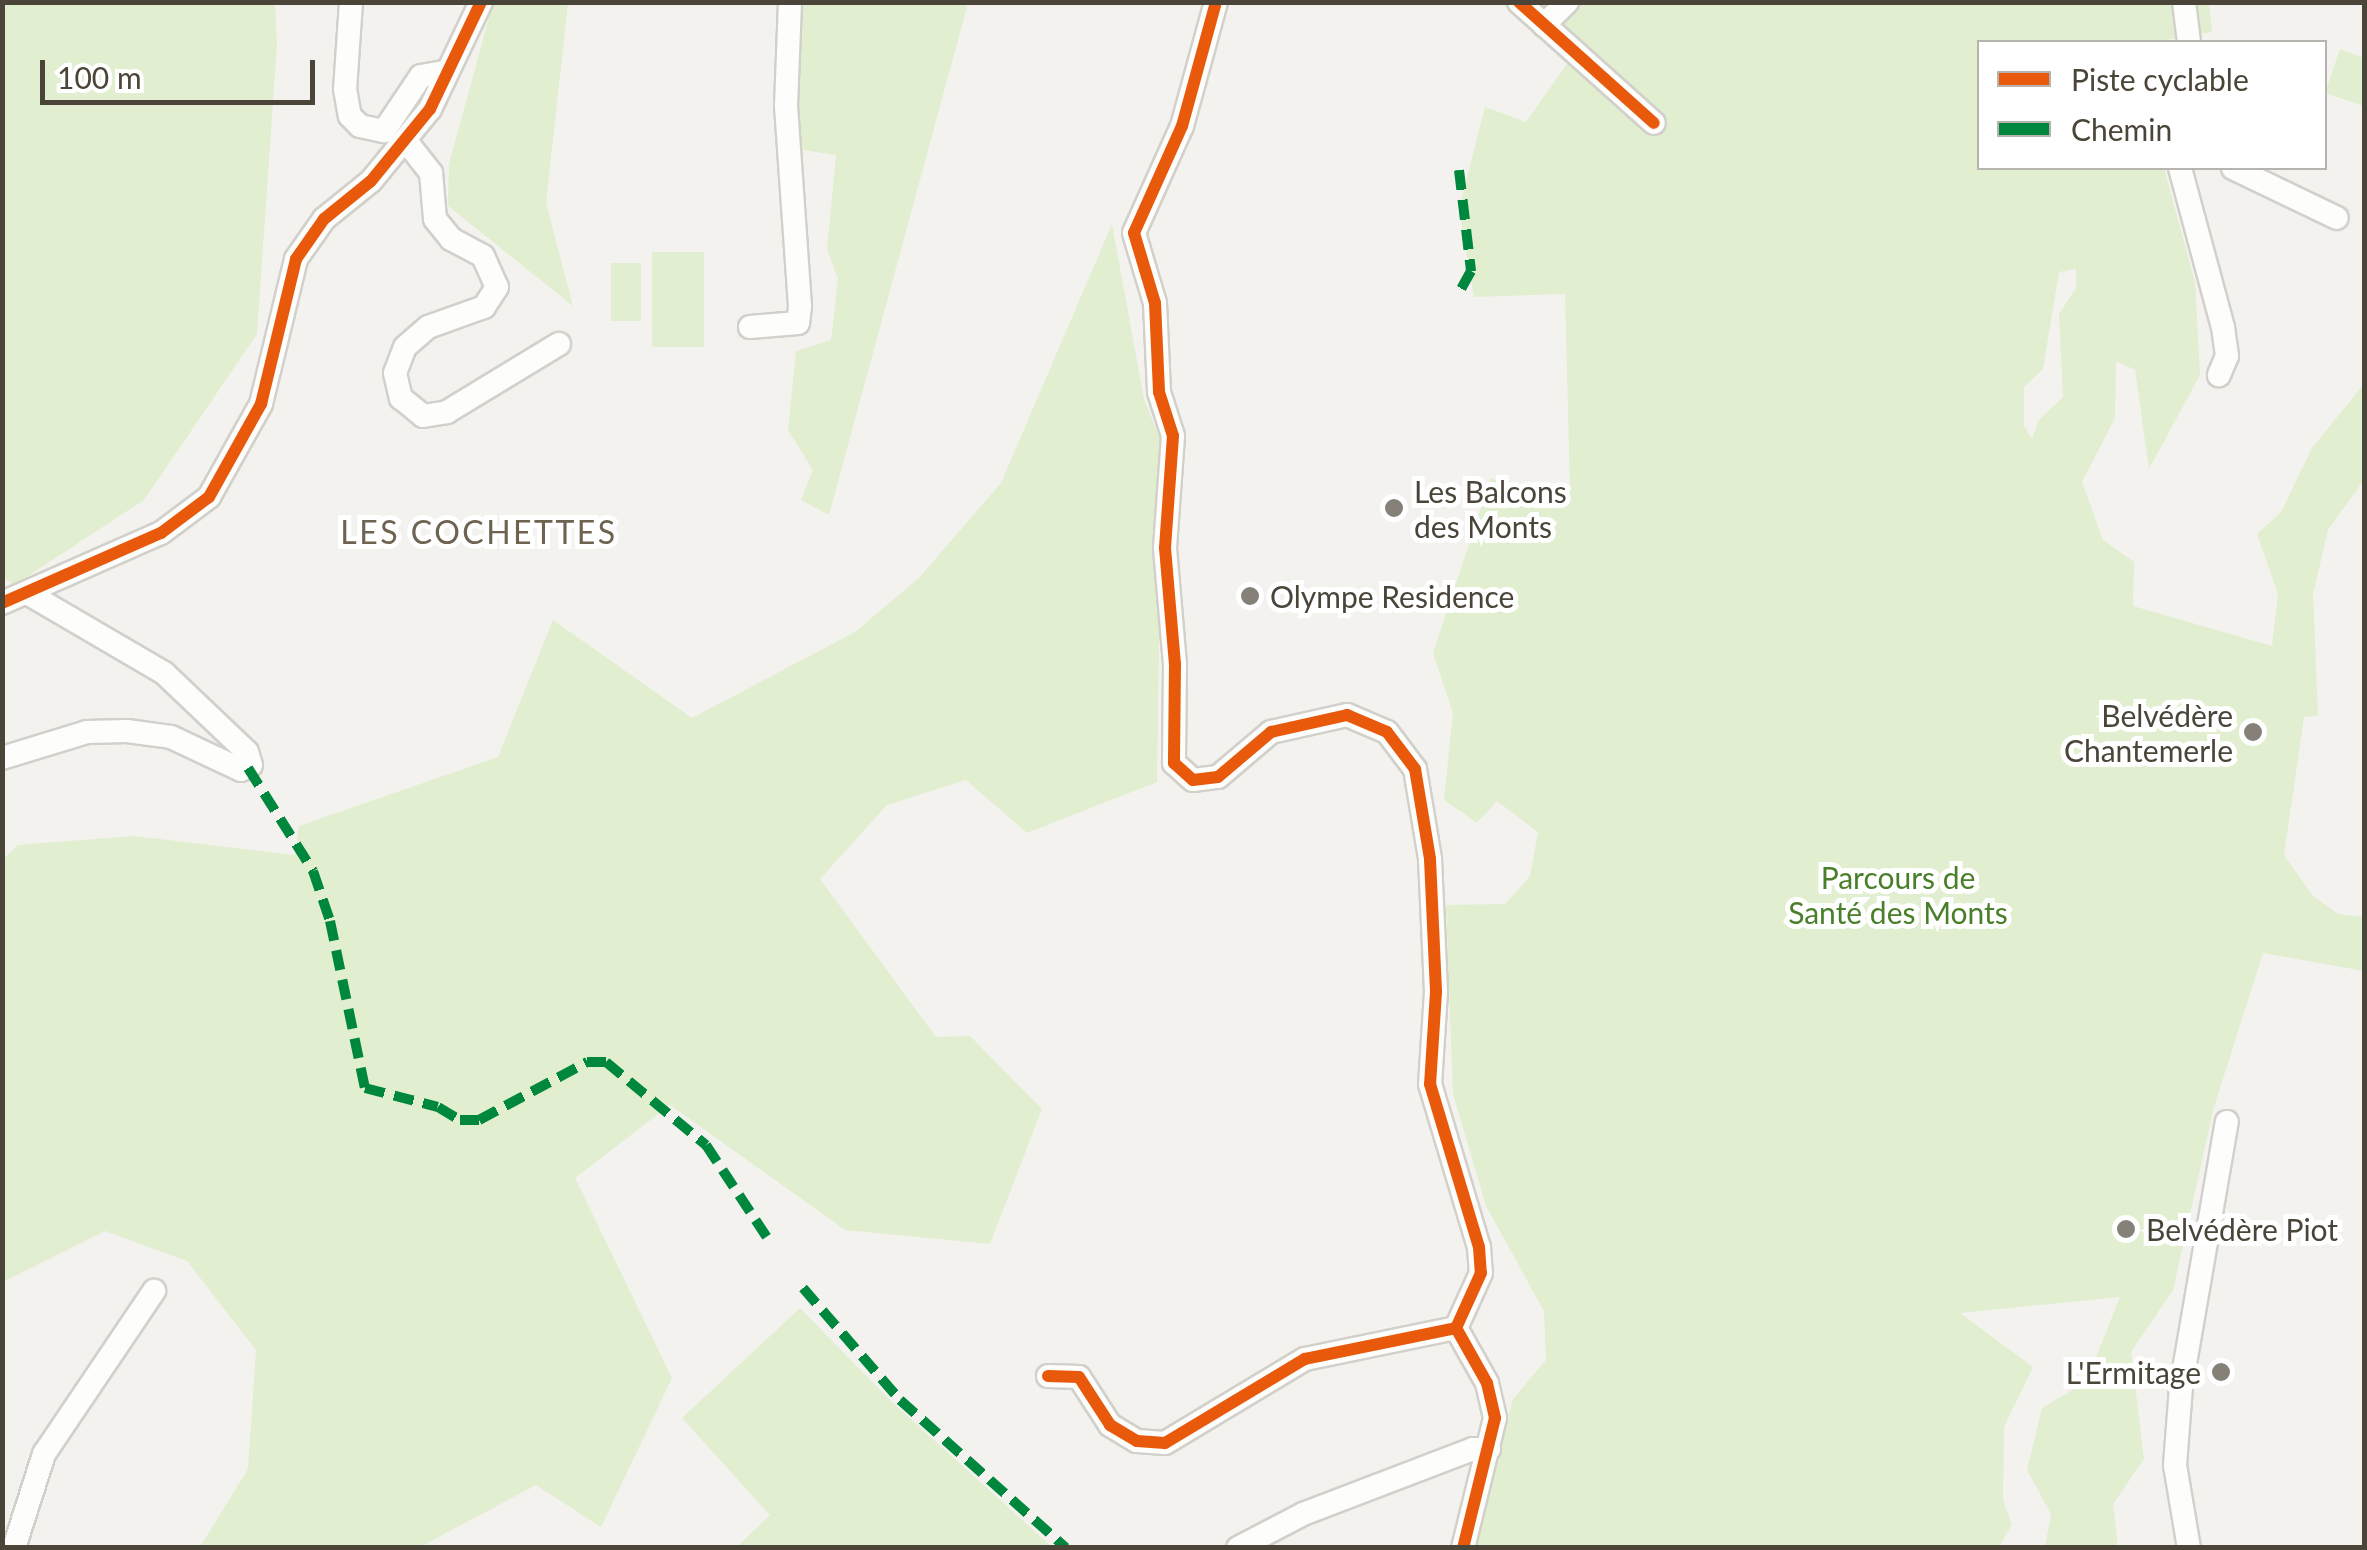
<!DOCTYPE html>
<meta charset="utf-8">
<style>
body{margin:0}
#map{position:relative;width:2367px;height:1550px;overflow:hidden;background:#f4f2ee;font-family:Lato,sans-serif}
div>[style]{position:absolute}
.green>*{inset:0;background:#e1eecf;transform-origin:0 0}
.roads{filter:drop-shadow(2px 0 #d2d0cb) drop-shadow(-2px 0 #d2d0cb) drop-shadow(0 2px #d2d0cb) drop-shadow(0 -2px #d2d0cb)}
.minor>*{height:22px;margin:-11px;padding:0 11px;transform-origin:11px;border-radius:11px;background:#fdfdfc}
.quiet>*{height:10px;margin-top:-5px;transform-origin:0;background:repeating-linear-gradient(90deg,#00873e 0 20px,transparent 0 30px)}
.cycleway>*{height:12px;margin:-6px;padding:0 6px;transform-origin:6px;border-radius:6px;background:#e8590c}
.dots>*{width:28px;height:28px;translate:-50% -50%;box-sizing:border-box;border:5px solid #fff;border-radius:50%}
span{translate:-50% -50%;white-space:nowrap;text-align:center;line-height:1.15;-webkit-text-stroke:10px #fff;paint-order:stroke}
.poi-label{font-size:30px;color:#4b4439}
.left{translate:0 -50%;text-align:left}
.right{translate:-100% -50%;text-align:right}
.park-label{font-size:30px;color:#4a7f2a}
.neighbourhood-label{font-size:32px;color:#6e6250;letter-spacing:2.5px}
.frame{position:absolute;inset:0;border:5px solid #4b4439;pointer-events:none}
.legend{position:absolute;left:1977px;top:40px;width:350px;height:130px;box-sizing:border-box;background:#fff;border:2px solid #b7b4b0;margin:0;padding:12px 18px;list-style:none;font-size:30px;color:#4b4439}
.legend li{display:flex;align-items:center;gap:20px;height:50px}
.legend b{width:50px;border:2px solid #b7b4b0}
.scale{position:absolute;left:40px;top:60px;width:275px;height:45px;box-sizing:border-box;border:5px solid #4b4439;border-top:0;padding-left:12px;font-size:30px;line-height:35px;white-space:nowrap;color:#4b4439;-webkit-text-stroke:8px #fff;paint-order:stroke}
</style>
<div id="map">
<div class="green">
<div style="clip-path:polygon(2px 3px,275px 3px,277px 44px,257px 334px,144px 500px,14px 585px,2px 576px)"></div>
<div style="clip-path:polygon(493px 3px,568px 3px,546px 203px,573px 306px,448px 206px,449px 164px)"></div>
<div style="clip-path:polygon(798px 3px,968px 3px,829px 515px,801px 500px,813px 470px,788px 430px,796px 351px,831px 340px,838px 279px,827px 249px,836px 155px,796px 149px)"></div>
<div style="clip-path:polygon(evenodd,1582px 3px,2209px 3px,2212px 32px,2154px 42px,1980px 42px,1980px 168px,2164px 168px,2195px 282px,2200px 375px,2149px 469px,2135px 370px,2116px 361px,2115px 418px,2082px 482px,2103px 540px,2134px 562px,2133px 606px,2272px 646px,2278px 594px,2257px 534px,2281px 512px,2312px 448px,2364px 384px,2364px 480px,2328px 530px,2313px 594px,2318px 716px,2304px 717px,2284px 855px,2312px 895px,2338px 914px,2364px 917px,2364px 971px,2263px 953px,2214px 1107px,2173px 1290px,2131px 1352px,2144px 1459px,2113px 1504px,2118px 1547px,2045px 1547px,2051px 1514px,2027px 1470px,2042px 1408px,2086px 1382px,2120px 1297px,1960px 1313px,2033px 1367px,2004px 1427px,2003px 1500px,2012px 1524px,1999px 1547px,1475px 1547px,1513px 1399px,1546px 1360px,1544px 1311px,1486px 1206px,1453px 1094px,1446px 905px,1505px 904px,1530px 876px,1538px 832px,1497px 801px,1477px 823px,1444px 800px,1453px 713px,1433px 653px,1491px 478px,1551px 503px,1570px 489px,1565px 294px,1474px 297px,1459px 209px,1485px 107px,1526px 122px,1582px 43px,1561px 22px,1582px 3px,2076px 269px,2076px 288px,2059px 314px,2063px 397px,2039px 420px,2032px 439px,2024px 426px,2024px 387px,2043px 369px,2059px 272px,2076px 269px)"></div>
<div style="clip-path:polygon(2340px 49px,2364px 58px,2364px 106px,2325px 93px)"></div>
<div style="clip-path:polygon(1112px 224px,1144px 399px,1162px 444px,1157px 782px,1027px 833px,966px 780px,887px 805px,820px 879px,936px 1037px,970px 1036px,1042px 1109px,990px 1244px,845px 1230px,670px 1105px,575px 1178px,672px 1378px,601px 1527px,536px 1485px,418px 1548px,200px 1547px,248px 1469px,256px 1350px,187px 1261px,105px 1231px,3px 1282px,3px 859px,18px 845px,134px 836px,295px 855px,299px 826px,498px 757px,553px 620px,692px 718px,855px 632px,919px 578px,1001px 483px)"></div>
<div style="left:652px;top:252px;width:52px;height:95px"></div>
<div style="left:641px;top:263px;width:58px;height:30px;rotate:90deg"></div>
<div style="clip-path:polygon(800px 1308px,891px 1401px,1052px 1547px,737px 1547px,770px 1515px,682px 1418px)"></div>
</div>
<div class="roads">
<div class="minor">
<div style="left:351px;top:2px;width:87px;rotate:93.9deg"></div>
<div style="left:345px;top:89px;width:27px;rotate:80deg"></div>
<div style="left:350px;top:116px;width:14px;rotate:45deg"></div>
<div style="left:360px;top:126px;width:25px;rotate:12deg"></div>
<div style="left:384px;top:131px;width:66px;rotate:-56.1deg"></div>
<div style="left:421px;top:76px;width:27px;rotate:-10deg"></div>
<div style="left:1216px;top:2px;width:129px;rotate:105.3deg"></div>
<div style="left:1182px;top:126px;width:117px;rotate:114.2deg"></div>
<div style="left:1134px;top:233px;width:73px;rotate:73.3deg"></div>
<div style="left:1155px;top:303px;width:89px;rotate:87.4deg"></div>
<div style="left:1159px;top:392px;width:46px;rotate:72.3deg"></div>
<div style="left:1173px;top:436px;width:112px;rotate:94.1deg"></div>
<div style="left:1165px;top:548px;width:116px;rotate:85.1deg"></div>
<div style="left:1175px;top:664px;width:99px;rotate:90.6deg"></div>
<div style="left:1174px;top:763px;width:25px;rotate:42deg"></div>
<div style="left:1193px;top:780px;width:25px;rotate:-7deg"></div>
<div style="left:1218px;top:777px;width:70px;rotate:-40.3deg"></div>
<div style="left:1271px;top:732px;width:78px;rotate:-12.6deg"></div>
<div style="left:1347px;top:715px;width:43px;rotate:23deg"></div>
<div style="left:1387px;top:732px;width:46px;rotate:52.9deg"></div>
<div style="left:1415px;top:769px;width:91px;rotate:80.5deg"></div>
<div style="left:1430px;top:859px;width:133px;rotate:87.4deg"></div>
<div style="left:1436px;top:992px;width:92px;rotate:93.7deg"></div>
<div style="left:1430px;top:1084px;width:170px;rotate:73.3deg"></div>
<div style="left:1479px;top:1247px;width:26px;rotate:86deg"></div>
<div style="left:1481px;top:1273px;width:60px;rotate:114.4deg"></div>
<div style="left:1456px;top:1328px;width:63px;rotate:60.6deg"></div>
<div style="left:1487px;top:1383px;width:36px;rotate:77deg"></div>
<div style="left:1495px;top:1418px;width:134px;rotate:103.8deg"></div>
<div style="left:1519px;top:2px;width:181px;rotate:41.9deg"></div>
<div style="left:2184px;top:2px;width:40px;rotate:82.9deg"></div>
<div style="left:1544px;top:25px;width:33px;rotate:-45deg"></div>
<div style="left:406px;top:141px;width:41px;rotate:52deg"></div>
<div style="left:431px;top:173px;width:46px;rotate:85deg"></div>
<div style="left:435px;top:219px;width:26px;rotate:51deg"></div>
<div style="left:451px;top:239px;width:36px;rotate:28deg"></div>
<div style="left:483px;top:256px;width:34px;rotate:66deg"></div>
<div style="left:497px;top:287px;width:24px;rotate:123deg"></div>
<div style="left:484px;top:307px;width:59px;rotate:160.3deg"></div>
<div style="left:428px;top:327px;width:30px;rotate:139deg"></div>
<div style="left:405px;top:347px;width:28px;rotate:111deg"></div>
<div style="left:395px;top:373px;width:26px;rotate:77deg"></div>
<div style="left:401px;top:398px;width:28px;rotate:39deg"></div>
<div style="left:423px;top:416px;width:24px;rotate:-9deg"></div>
<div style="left:447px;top:412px;width:131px;rotate:-31.3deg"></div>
<div style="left:2180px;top:168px;width:165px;rotate:74.9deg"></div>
<div style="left:2223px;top:327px;width:29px;rotate:82deg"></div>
<div style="left:2227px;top:356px;width:21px;rotate:113deg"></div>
<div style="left:2233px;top:168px;width:115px;rotate:25.7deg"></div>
<div style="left:750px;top:327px;width:48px;rotate:-4.8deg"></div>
<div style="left:798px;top:323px;width:17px;rotate:-83deg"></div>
<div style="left:800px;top:306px;width:200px;rotate:-94deg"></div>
<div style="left:786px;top:106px;width:104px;rotate:-87.8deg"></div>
<div style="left:2px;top:603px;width:174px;rotate:-23.8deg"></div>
<div style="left:161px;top:533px;width:60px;rotate:-36.9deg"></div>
<div style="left:209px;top:497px;width:107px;rotate:-60.8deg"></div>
<div style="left:261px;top:404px;width:149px;rotate:-76.4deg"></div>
<div style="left:296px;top:259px;width:49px;rotate:-55deg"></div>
<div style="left:324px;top:219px;width:60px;rotate:-39deg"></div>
<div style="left:371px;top:181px;width:93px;rotate:-50.7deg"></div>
<div style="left:430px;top:109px;width:119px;rotate:-64.5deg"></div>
<div style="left:2px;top:758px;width:89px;rotate:-17deg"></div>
<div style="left:87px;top:732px;width:40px;rotate:-1.4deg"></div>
<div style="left:127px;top:731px;width:44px;rotate:7.8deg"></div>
<div style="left:171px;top:737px;width:77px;rotate:25.2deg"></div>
<div style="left:241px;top:770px;width:11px;rotate:-27deg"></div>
<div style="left:251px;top:765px;width:14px;rotate:-107deg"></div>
<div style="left:247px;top:752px;width:115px;rotate:-136.4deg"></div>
<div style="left:164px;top:673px;width:156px;rotate:-149.7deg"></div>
<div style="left:1048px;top:1376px;width:31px;rotate:2deg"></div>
<div style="left:1079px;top:1377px;width:57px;rotate:57.1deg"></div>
<div style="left:1110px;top:1425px;width:31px;rotate:31deg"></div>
<div style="left:1137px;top:1441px;width:28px;rotate:4deg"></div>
<div style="left:1165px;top:1443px;width:163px;rotate:-31deg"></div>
<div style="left:1305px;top:1359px;width:154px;rotate:-11.6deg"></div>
<div style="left:14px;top:1548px;width:99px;rotate:-72.3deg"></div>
<div style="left:44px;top:1454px;width:197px;rotate:-56deg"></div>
<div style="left:1238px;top:1548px;width:73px;rotate:-27.6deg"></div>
<div style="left:1303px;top:1514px;width:182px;rotate:-20.9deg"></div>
<div style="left:1473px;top:1449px;width:16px"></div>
<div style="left:2189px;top:1548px;width:84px;rotate:-99.6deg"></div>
<div style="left:2175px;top:1465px;width:78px;rotate:-85.6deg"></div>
<div style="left:2181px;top:1387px;width:269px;rotate:-80.2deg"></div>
</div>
</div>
<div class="quiet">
<div style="left:1459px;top:170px;width:102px;rotate:83.2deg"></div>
<div style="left:1471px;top:271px;width:23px;rotate:119deg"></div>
<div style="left:248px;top:768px;width:122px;rotate:57.7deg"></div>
<div style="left:313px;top:871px;width:53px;rotate:71.2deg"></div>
<div style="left:330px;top:921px;width:171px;rotate:78.2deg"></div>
<div style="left:365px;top:1088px;width:75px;rotate:14.6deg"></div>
<div style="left:438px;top:1107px;width:26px;rotate:31deg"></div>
<div style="left:460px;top:1120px;width:19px"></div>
<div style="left:479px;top:1120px;width:123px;rotate:-28.2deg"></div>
<div style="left:587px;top:1062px;width:19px"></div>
<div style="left:606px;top:1062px;width:130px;rotate:39.7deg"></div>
<div style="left:706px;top:1145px;width:116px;rotate:56.6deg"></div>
<div style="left:803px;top:1288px;width:148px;rotate:49.1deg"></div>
<div style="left:900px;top:1400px;width:222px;rotate:41.7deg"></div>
</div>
<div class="cycleway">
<div style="left:1216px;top:2px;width:129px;rotate:105.3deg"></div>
<div style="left:1182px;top:126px;width:117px;rotate:114.2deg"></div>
<div style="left:1134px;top:233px;width:73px;rotate:73.3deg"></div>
<div style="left:1155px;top:303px;width:89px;rotate:87.4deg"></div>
<div style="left:1159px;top:392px;width:46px;rotate:72.3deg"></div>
<div style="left:1173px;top:436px;width:112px;rotate:94.1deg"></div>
<div style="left:1165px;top:548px;width:116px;rotate:85.1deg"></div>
<div style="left:1175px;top:664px;width:99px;rotate:90.6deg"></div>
<div style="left:1174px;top:763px;width:25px;rotate:42deg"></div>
<div style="left:1193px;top:780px;width:25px;rotate:-7deg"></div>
<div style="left:1218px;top:777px;width:70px;rotate:-40.3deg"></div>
<div style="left:1271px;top:732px;width:78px;rotate:-12.6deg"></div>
<div style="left:1347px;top:715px;width:43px;rotate:23deg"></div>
<div style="left:1387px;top:732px;width:46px;rotate:52.9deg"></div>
<div style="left:1415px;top:769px;width:91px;rotate:80.5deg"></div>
<div style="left:1430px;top:859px;width:133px;rotate:87.4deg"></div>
<div style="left:1436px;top:992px;width:92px;rotate:93.7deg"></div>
<div style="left:1430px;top:1084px;width:170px;rotate:73.3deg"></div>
<div style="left:1479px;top:1247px;width:26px;rotate:86deg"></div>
<div style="left:1481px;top:1273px;width:60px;rotate:114.4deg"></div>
<div style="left:1456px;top:1328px;width:63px;rotate:60.6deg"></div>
<div style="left:1487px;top:1383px;width:36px;rotate:77deg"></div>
<div style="left:1495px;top:1418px;width:134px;rotate:103.8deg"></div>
<div style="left:1519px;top:2px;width:181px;rotate:41.9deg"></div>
<div style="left:2px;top:603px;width:174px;rotate:-23.8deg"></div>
<div style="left:161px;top:533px;width:60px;rotate:-36.9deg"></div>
<div style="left:209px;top:497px;width:107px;rotate:-60.8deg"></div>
<div style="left:261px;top:404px;width:149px;rotate:-76.4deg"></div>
<div style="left:296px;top:259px;width:49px;rotate:-55deg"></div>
<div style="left:324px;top:219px;width:60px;rotate:-39deg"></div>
<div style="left:371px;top:181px;width:93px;rotate:-50.7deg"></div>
<div style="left:430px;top:109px;width:119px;rotate:-64.5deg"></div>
<div style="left:1048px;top:1376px;width:31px;rotate:2deg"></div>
<div style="left:1079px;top:1377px;width:57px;rotate:57.1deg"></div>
<div style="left:1110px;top:1425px;width:31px;rotate:31deg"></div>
<div style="left:1137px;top:1441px;width:28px;rotate:4deg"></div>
<div style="left:1165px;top:1443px;width:163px;rotate:-31deg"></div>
<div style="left:1305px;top:1359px;width:154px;rotate:-11.6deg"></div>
</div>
<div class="dots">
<div style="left:1394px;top:508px;background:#868178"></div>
<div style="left:1250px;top:596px;background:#868178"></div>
<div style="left:2253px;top:732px;background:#868178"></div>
<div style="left:2126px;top:1229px;background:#868178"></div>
<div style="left:2221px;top:1372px;background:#868178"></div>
</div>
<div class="poi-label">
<span class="left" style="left:1414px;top:508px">Les Balcons<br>des Monts</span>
<span class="left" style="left:1270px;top:596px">Olympe Residence</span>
<span class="right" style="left:2233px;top:732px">Belvédère<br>Chantemerle</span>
<span class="left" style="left:2146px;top:1229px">Belvédère Piot</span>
<span class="right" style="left:2201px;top:1372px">L'Ermitage</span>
</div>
<div class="park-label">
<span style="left:1898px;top:894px">Parcours de<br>Santé des Monts</span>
</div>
<div class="neighbourhood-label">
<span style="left:479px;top:532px">LES COCHETTES</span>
</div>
<div class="frame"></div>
<ul class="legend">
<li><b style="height:12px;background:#e8590c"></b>Piste cyclable</li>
<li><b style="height:12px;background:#00873e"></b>Chemin</li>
</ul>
<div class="scale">100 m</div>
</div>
